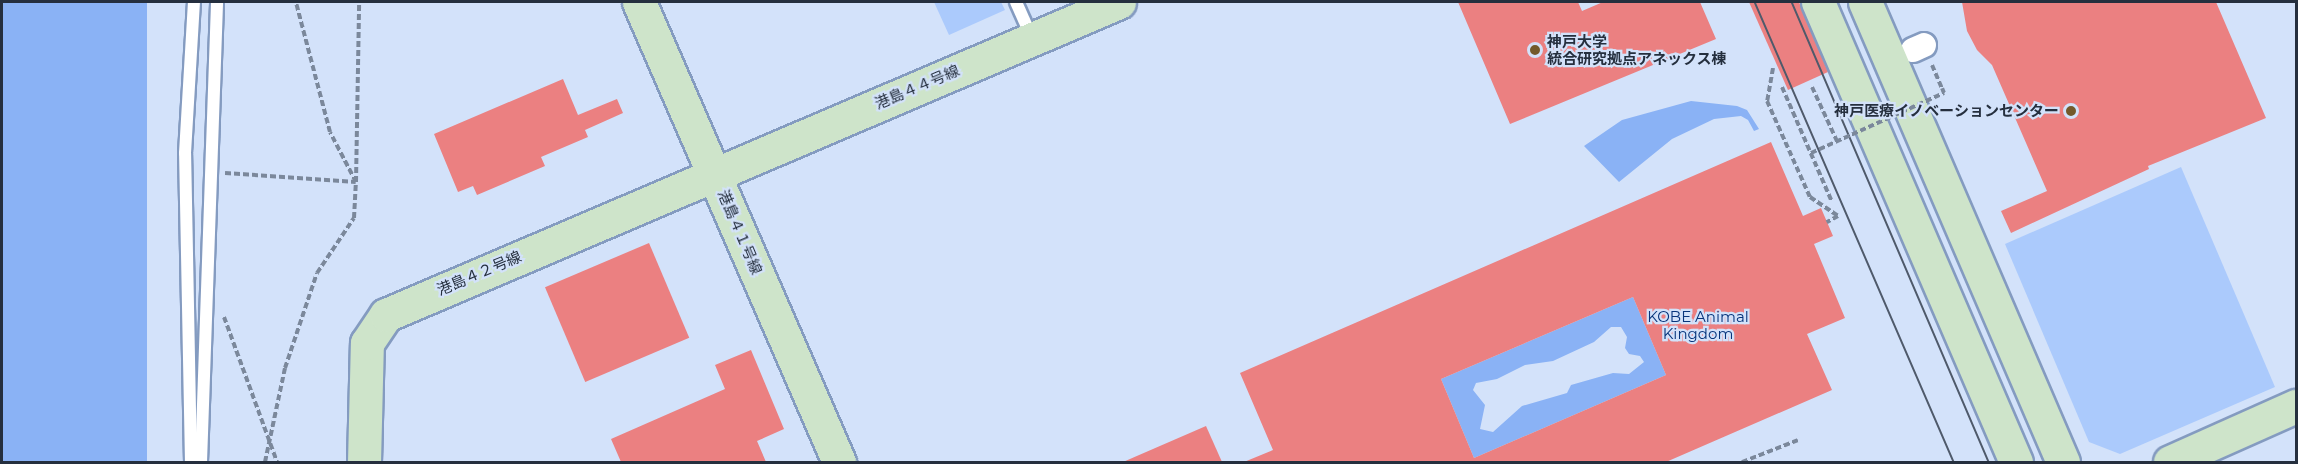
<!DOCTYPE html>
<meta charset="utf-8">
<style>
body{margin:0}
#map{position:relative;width:2298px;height:464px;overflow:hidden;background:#d3e2fa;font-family:Montserrat,"Noto Sans JP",sans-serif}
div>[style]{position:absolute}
.green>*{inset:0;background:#abcafc}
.water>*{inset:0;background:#8ab2f5;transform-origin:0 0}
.building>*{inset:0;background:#eb8081;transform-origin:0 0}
.path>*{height:4px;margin-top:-2px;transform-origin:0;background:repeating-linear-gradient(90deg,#7b889b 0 6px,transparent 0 9px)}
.roads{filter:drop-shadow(2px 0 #849bc0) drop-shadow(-2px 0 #849bc0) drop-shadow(0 2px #849bc0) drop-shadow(0 -2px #849bc0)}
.lane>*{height:12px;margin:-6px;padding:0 6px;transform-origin:6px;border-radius:6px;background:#fff}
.street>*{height:24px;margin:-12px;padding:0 12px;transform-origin:12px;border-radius:12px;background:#fff}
.secondary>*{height:33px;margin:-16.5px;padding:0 16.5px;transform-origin:16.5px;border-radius:16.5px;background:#cee4ca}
.tram>*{height:1.5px;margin:-0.75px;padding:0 0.75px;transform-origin:0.75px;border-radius:0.75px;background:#4f5a6b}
.path-bridge>*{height:4px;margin-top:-2px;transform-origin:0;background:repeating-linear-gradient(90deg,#7b889b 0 6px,transparent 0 9px)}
.dots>*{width:16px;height:16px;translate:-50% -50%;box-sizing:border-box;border:3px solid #d3e2fa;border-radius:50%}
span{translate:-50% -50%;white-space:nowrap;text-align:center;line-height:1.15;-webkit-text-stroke:4.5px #d3e2fa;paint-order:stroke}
.poi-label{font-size:15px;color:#252f3e;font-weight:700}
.left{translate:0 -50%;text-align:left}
.right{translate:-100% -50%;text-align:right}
.street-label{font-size:15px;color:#252f3e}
.park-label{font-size:15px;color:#07347b}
.frame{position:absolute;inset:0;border:3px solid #252f3e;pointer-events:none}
</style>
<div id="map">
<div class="green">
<div style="clip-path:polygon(934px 2px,1001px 2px,1005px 10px,949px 35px)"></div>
<div style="clip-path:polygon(2181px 167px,2275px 387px,2120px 454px,2089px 442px,2005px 244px)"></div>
</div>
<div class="water">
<div style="left:2px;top:2px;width:145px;height:460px"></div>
<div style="clip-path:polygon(1691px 101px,1737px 106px,1747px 110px,1759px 129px,1754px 131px,1748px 120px,1741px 116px,1714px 119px,1672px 139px,1619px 182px,1584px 146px,1622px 120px)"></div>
<div style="clip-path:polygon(evenodd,1633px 297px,1666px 375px,1474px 458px,1441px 379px,1633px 297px,1611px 327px,1621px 327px,1627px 337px,1625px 348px,1629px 354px,1640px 356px,1644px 362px,1629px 374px,1613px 373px,1571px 385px,1567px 393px,1522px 406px,1493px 432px,1480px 429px,1485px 405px,1473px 390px,1476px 383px,1497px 379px,1525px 365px,1553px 361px,1594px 342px,1611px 327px)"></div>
</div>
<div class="building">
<div style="clip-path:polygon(1458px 2px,1578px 2px,1582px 11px,1603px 2px,1700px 2px,1716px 39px,1510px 124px)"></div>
<div style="clip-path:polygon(1749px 2px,1799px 2px,1828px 72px,1788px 90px)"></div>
<div style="clip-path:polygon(1962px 2px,2216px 2px,2266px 118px,2148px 166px,2149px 169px,2011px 233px,2001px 211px,2047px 191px,1992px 65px,1977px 50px,1967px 31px)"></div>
<div style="clip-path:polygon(563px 79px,578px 115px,617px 99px,623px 113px,585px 130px,588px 137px,541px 157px,545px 166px,477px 195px,473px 186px,458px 192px,434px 134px)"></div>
<div style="clip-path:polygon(evenodd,1771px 142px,1803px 216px,1821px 208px,1833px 236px,1814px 244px,1845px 318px,1807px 334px,1832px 390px,1666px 462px,1244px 462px,1273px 450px,1240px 373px,1771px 142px,1633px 297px,1666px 375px,1474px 458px,1441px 379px,1633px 297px)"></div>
<div style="left:649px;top:243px;width:103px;height:113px;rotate:67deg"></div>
<div style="clip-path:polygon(751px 350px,784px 429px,757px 441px,766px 462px,621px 462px,611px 439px,725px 389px,715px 365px)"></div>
<div style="clip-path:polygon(1206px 426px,1222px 462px,1123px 462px)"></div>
</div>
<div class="path">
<div style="left:1932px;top:65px;width:25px;rotate:67deg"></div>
<div style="left:1773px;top:68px;width:34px;rotate:100deg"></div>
<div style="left:1767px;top:101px;width:105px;rotate:65.9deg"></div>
<div style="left:1810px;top:197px;width:34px;rotate:34deg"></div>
<div style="left:1838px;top:216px;width:13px;rotate:151deg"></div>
<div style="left:1782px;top:87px;width:125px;rotate:66.5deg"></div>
<div style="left:1812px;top:87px;width:60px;rotate:65.2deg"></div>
<div style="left:225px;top:173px;width:131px;rotate:3.9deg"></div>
<div style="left:356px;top:182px;width:180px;rotate:-89deg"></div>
<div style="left:224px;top:317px;width:154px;rotate:69.9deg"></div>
<div style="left:265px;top:462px;width:96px;rotate:-78deg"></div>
<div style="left:285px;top:368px;width:100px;rotate:-71.4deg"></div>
<div style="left:317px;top:273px;width:66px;rotate:-56.1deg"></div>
<div style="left:354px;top:218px;width:36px;rotate:-87deg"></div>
<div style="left:356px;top:182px;width:56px;rotate:-117.5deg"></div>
<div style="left:330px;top:132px;width:134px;rotate:-104.7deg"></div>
<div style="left:1742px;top:462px;width:60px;rotate:-21.4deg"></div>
</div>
<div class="roads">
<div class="lane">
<div style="left:1016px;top:2px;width:39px;rotate:66deg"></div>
<div style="left:191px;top:462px;width:309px;rotate:-91.1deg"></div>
<div style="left:185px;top:153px;width:151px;rotate:-86.6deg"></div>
<div style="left:201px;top:462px;width:460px;rotate:-88deg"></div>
</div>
<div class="street">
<div style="left:1913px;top:50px;width:12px;rotate:-24deg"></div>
</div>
<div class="secondary">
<div style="left:639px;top:2px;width:502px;rotate:66.5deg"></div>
<div style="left:1818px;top:2px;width:501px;rotate:66.71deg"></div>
<div style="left:1865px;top:2px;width:501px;rotate:66.71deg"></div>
<div style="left:364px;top:462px;width:119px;rotate:-88.6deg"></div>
<div style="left:367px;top:343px;width:34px;rotate:-56deg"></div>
<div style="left:386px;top:315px;width:797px;rotate:-23.12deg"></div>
<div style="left:2170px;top:462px;width:138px;rotate:-24deg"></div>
</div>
</div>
<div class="tram">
<div style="left:1755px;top:2px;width:501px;rotate:66.61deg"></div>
<div style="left:1792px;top:2px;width:500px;rotate:66.82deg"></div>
</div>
<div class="path-bridge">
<div style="left:1811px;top:153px;width:146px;rotate:-24.3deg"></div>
<div style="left:1944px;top:93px;width:5px;rotate:-112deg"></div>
</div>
<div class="dots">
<div style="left:1535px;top:50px;background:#73592b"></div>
<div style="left:2071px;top:111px;background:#73592b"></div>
</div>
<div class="poi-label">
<span class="left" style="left:1547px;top:50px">神戸大学<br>統合研究拠点アネックス棟</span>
<span class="right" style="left:2059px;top:111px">神戸医療イノベーションセンター</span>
</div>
<div class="street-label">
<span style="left:917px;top:87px;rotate:-23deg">港島４４号線</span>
<span style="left:740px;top:232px;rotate:67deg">港島４１号線</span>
<span style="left:479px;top:273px;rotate:-23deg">港島４２号線</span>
</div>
<div class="park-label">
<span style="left:1698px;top:325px">KOBE Animal<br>Kingdom</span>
</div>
<div class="frame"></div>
</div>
